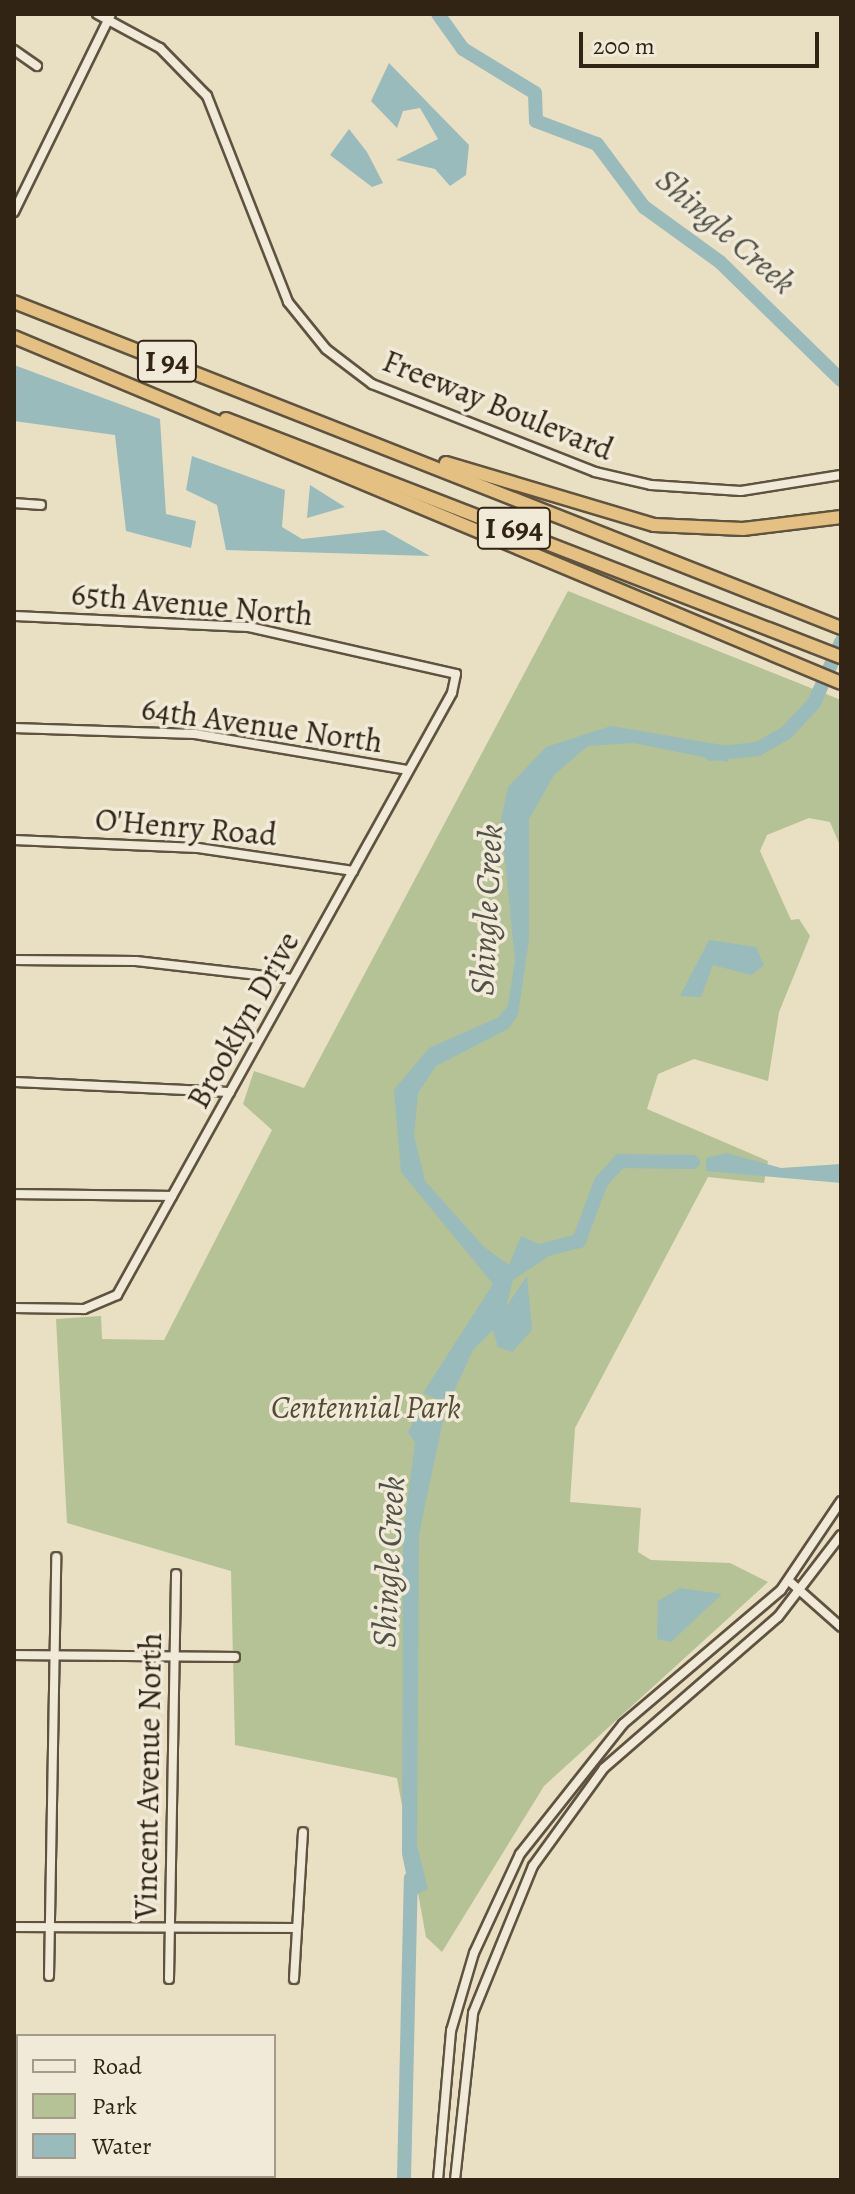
<!DOCTYPE html>
<style>
body{margin:0}
#map{position:relative;width:855px;height:2194px;overflow:hidden;background:#e9dfc3;font-family:Alegreya,serif}
div>[style]{position:absolute}
.green>*{inset:0;background:#b4c295}
.water>*{inset:0;background:#9abbbb}
.river>*{height:14px;margin:-7px;padding:0 7px;transform-origin:7px;border-radius:7px;background:#9abbbb}
.roads{filter:drop-shadow(2px 0 #5f5340) drop-shadow(-2px 0 #5f5340) drop-shadow(0 2px #5f5340) drop-shadow(0 -2px #5f5340)}
.minor>*{height:8px;margin:-4px;padding:0 4px;transform-origin:4px;border-radius:4px;background:#f1ead8}
.highway>*{height:12px;margin:-6px;padding:0 6px;transform-origin:6px;border-radius:6px;background:#e4c082}
span{translate:-50% -50%;white-space:nowrap;text-align:center;line-height:1.15;-webkit-text-stroke:7px #f1ead8;paint-order:stroke}
.shield-label span{padding:2px 6px;background:#f1ead8;border:2px solid;border-radius:6px;-webkit-text-stroke-width:0}
.shield-label{font-size:30px;color:#312415;font-weight:700}
.street-label{font-size:32px;color:#312415}
.park-label{font-size:32px;color:#524c35;font-style:italic}
.water-label{font-size:34px;color:#505147;font-style:italic}
.frame{position:absolute;inset:0;border:16px solid #312415;pointer-events:none}
.legend{position:absolute;left:16px;top:2034px;width:260px;height:144px;box-sizing:border-box;background:#f1ead8;border:2px solid #a49b8a;margin:0;padding:10px 14px;list-style:none;font-size:24px;color:#312415}
.legend li{display:flex;align-items:center;gap:16px;height:40px}
.legend b{width:40px;border:2px solid #a49b8a}
.scale{position:absolute;left:579px;top:32px;width:240px;height:36px;box-sizing:border-box;border:4px solid #312415;border-top:0;padding-left:10px;font-size:24px;line-height:28px;white-space:nowrap;color:#312415;-webkit-text-stroke:6px #f1ead8;paint-order:stroke}
</style>
<div id="map">
<div class="green">
<div style="clip-path:polygon(568px 591px,841px 700px,841px 848px,830px 822px,809px 818px,767px 835px,760px 851px,791px 920px,799px 919px,810px 936px,779px 1012px,768px 1081px,694px 1059px,658px 1074px,647px 1109px,768px 1161px,764px 1183px,708px 1177px,575px 1428px,570px 1502px,641px 1508px,638px 1552px,651px 1560px,730px 1563px,768px 1582px,544px 1786px,442px 1952px,426px 1937px,397px 1778px,235px 1745px,231px 1571px,67px 1523px,56px 1319px,101px 1316px,102px 1339px,164px 1340px,272px 1130px,243px 1104px,254px 1071px,304px 1088px)"></div>
</div>
<div class="water">
<div style="clip-path:polygon(389px 63px,469px 145px,466px 175px,450px 186px,435px 169px,396px 160px,438px 139px,420px 108px,403px 111px,397px 128px,371px 101px)"></div>
<div style="clip-path:polygon(349px 129px,367px 152px,383px 183px,372px 187px,330px 155px)"></div>
<div style="clip-path:polygon(14px 365px,160px 419px,166px 514px,196px 521px,191px 548px,126px 531px,115px 435px,14px 421px)"></div>
<div style="clip-path:polygon(192px 456px,285px 490px,282px 527px,302px 539px,384px 530px,430px 556px,226px 550px,217px 505px,186px 490px)"></div>
<div style="clip-path:polygon(310px 485px,345px 507px,307px 518px)"></div>
<div style="clip-path:polygon(611px 726px,728px 746px,728px 762px,633px 743px,588px 746px,554px 775px,529px 819px,529px 939px,518px 1015px,508px 1029px,436px 1066px,418px 1093px,414px 1135px,425px 1181px,484px 1247px,509px 1265px,521px 1236px,555px 1252px,513px 1280px,506px 1307px,527px 1276px,532px 1330px,512px 1352px,498px 1347px,493px 1330px,473px 1350px,448px 1404px,423px 1393px,493px 1284px,401px 1172px,394px 1090px,429px 1048px,499px 1017px,508px 1005px,515px 960px,501px 821px,508px 787px,546px 747px)"></div>
<div style="clip-path:polygon(709px 940px,756px 947px,764px 965px,751px 975px,713px 965px,701px 997px,680px 996px)"></div>
<div style="clip-path:polygon(727px 1153px,781px 1168px,841px 1164px,841px 1183px,706px 1171px,706px 1158px)"></div>
<div style="clip-path:polygon(424px 1400px,445px 1411px,419px 1534px,417px 1845px,428px 1889px,411px 1897px,402px 1854px,403px 1533px,415px 1443px,408px 1432px)"></div>
<div style="clip-path:polygon(680px 1588px,722px 1594px,671px 1642px,657px 1639px,658px 1601px)"></div>
</div>
<div class="river">
<div style="left:438px;top:14px;width:43px;rotate:54.5deg"></div>
<div style="left:463px;top:49px;width:84px;rotate:31.4deg"></div>
<div style="left:535px;top:93px;width:28px;rotate:88deg"></div>
<div style="left:536px;top:121px;width:65px;rotate:20.7deg"></div>
<div style="left:597px;top:144px;width:79px;rotate:53.3deg"></div>
<div style="left:644px;top:207px;width:94px;rotate:35.9deg"></div>
<div style="left:720px;top:262px;width:169px;rotate:44.3deg"></div>
<div style="left:711px;top:754px;width:47px;rotate:-6.1deg"></div>
<div style="left:758px;top:749px;width:34px;rotate:-30deg"></div>
<div style="left:787px;top:732px;width:40px;rotate:-47deg"></div>
<div style="left:814px;top:703px;width:67px;rotate:-66.1deg"></div>
<div style="left:532px;top:1253px;width:49px;rotate:-14.3deg"></div>
<div style="left:579px;top:1241px;width:63px;rotate:-69.6deg"></div>
<div style="left:601px;top:1182px;width:28px;rotate:-48deg"></div>
<div style="left:620px;top:1161px;width:73px;rotate:0.8deg"></div>
<div style="left:404px;top:2180px;width:302px;rotate:-88.7deg"></div>
</div>
<div class="roads">
<div class="minor">
<div style="left:97px;top:14px;width:72px;rotate:28.4deg"></div>
<div style="left:160px;top:48px;width:67px;rotate:45.6deg"></div>
<div style="left:207px;top:96px;width:221px;rotate:68.5deg"></div>
<div style="left:288px;top:302px;width:60px;rotate:51deg"></div>
<div style="left:326px;top:349px;width:58px;rotate:37.3deg"></div>
<div style="left:372px;top:384px;width:240px;rotate:21.5deg"></div>
<div style="left:595px;top:472px;width:57px;rotate:13.1deg"></div>
<div style="left:651px;top:485px;width:90px;rotate:3.8deg"></div>
<div style="left:741px;top:491px;width:101px;rotate:-9.1deg"></div>
<div style="left:14px;top:50px;width:28px;rotate:35deg"></div>
<div style="left:14px;top:212px;width:220px;rotate:-63.9deg"></div>
<div style="left:14px;top:503px;width:27px;rotate:4deg"></div>
<div style="left:14px;top:616px;width:235px;rotate:2.7deg"></div>
<div style="left:249px;top:627px;width:212px;rotate:12.8deg"></div>
<div style="left:456px;top:674px;width:19px;rotate:102deg"></div>
<div style="left:452px;top:693px;width:689px;rotate:119.09deg"></div>
<div style="left:117px;top:1295px;width:36px;rotate:157deg"></div>
<div style="left:84px;top:1309px;width:70px;rotate:-179.2deg"></div>
<div style="left:14px;top:728px;width:181px;rotate:1.9deg"></div>
<div style="left:195px;top:734px;width:215px;rotate:9.6deg"></div>
<div style="left:14px;top:840px;width:184px;rotate:2.5deg"></div>
<div style="left:198px;top:848px;width:157px;rotate:8.4deg"></div>
<div style="left:14px;top:960px;width:122px;rotate:0.5deg"></div>
<div style="left:136px;top:961px;width:157px;rotate:6.6deg"></div>
<div style="left:14px;top:1082px;width:216px;rotate:2.7deg"></div>
<div style="left:14px;top:1194px;width:158px;rotate:0.7deg"></div>
<div style="left:789px;top:1581px;width:69px;rotate:41.5deg"></div>
<div style="left:14px;top:1655px;width:221px;rotate:0.5deg"></div>
<div style="left:14px;top:1927px;width:280px;rotate:0.2deg"></div>
<div style="left:49px;top:1976px;width:419px;rotate:-89deg"></div>
<div style="left:169px;top:1979px;width:405px;rotate:-89deg"></div>
<div style="left:294px;top:1979px;width:147px;rotate:-86.5deg"></div>
<div style="left:14px;top:2169px;width:4px;rotate:27deg"></div>
<div style="left:30px;top:2176px;width:10px;rotate:24deg"></div>
<div style="left:438px;top:2180px;width:150px;rotate:-85deg"></div>
<div style="left:451px;top:2031px;width:81px;rotate:-73.6deg"></div>
<div style="left:474px;top:1953px;width:109px;rotate:-65.1deg"></div>
<div style="left:520px;top:1854px;width:166px;rotate:-51.6deg"></div>
<div style="left:623px;top:1724px;width:207px;rotate:-40.3deg"></div>
<div style="left:781px;top:1590px;width:107px;rotate:-56deg"></div>
<div style="left:455px;top:2180px;width:168px;rotate:-83.8deg"></div>
<div style="left:473px;top:2013px;width:159px;rotate:-67.8deg"></div>
<div style="left:533px;top:1866px;width:121px;rotate:-54.1deg"></div>
<div style="left:604px;top:1768px;width:230px;rotate:-41deg"></div>
<div style="left:778px;top:1617px;width:103px;rotate:-52.5deg"></div>
</div>
<div class="highway">
<div style="left:14px;top:302px;width:889px;rotate:21.51deg"></div>
<div style="left:14px;top:337px;width:896px;rotate:22.7deg"></div>
<div style="left:226px;top:419px;width:659px;rotate:21.16deg"></div>
<div style="left:446px;top:463px;width:217px;rotate:16.6deg"></div>
<div style="left:654px;top:525px;width:89px;rotate:2.6deg"></div>
<div style="left:743px;top:529px;width:99px;rotate:-7deg"></div>
</div>
</div>
<div class="shield-label">
<span style="left:167px;top:361px">I 94</span>
<span style="left:514px;top:528px">I 694</span>
</div>
<div class="street-label">
<span style="left:498px;top:405px;rotate:22deg">Freeway Boulevard</span>
<span style="left:192px;top:604px;rotate:5deg">65th Avenue North</span>
<span style="left:262px;top:725px;rotate:8deg">64th Avenue North</span>
<span style="left:186px;top:827px;rotate:5deg">O'Henry Road</span>
<span style="left:243px;top:1020px;rotate:-61deg">Brooklyn Drive</span>
<span style="left:148px;top:1776px;rotate:-89deg">Vincent Avenue North</span>
</div>
<div class="park-label">
<span style="left:366px;top:1407px">Centennial Park</span>
</div>
<div class="water-label">
<span style="left:726px;top:231px;rotate:41deg">Shingle Creek</span>
<span style="left:486px;top:910px;rotate:-87deg">Shingle Creek</span>
<span style="left:388px;top:1562px;rotate:-87deg">Shingle Creek</span>
</div>
<div class="frame"></div>
<ul class="legend">
<li><b style="height:10px;background:#f1ead8"></b>Road</li>
<li><b style="height:22px;background:#b4c295"></b>Park</li>
<li><b style="height:22px;background:#9abbbb"></b>Water</li>
</ul>
<div class="scale">200 m</div>
</div>
